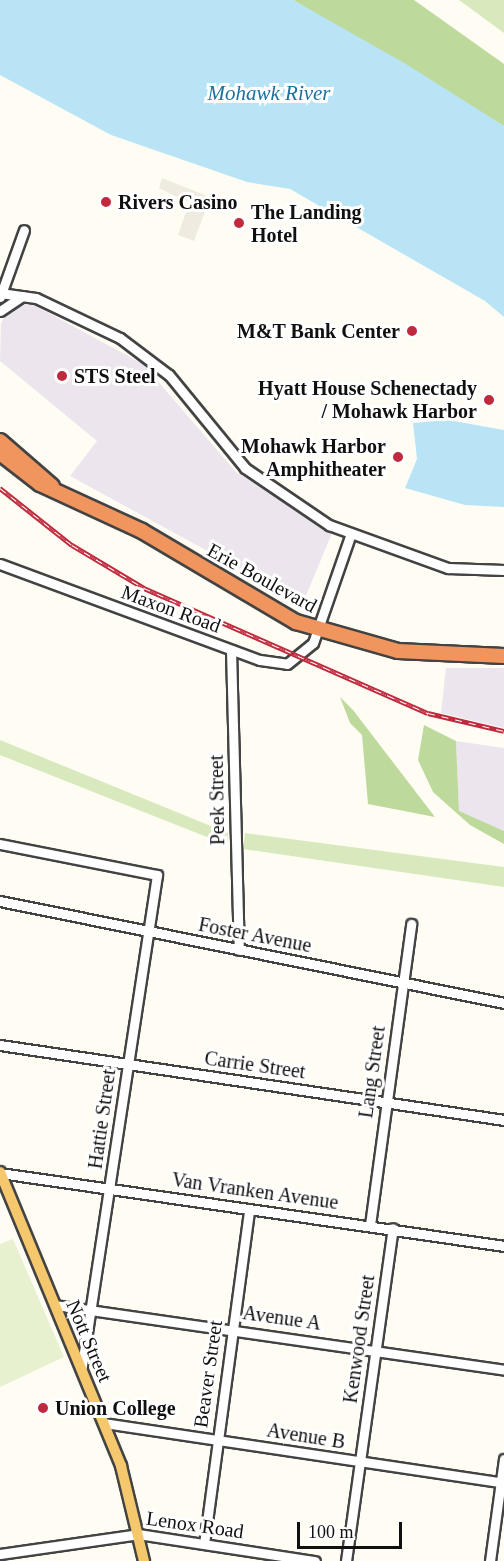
<!DOCTYPE html>
<style>
body{margin:0}
#map{position:relative;width:504px;height:1561px;overflow:hidden;background:#fffcf4;font-family:Georgia,serif}
div>[style]{position:absolute}
.industrial>*{inset:0;background:#ece5ee}
.green>*{inset:0;background:#d8e9bd}
.forest>*{inset:0;background:#bdda9c}
.pitch>*{inset:0;background:#e8f1cf}
.plaza>*{inset:0;background:#f0ebe1}
.water>*{inset:0;background:#b9e4f5}
.roads{filter:drop-shadow(2px 0 #434343) drop-shadow(-2px 0 #434343) drop-shadow(0 2px #434343) drop-shadow(0 -2px #434343)}
.minor>*{height:9px;margin:-4.5px;padding:0 4.5px;transform-origin:4.5px;border-radius:4.5px;background:#fff}
.major>*{height:10px;margin:-5px;padding:0 5px;transform-origin:5px;border-radius:5px;background:#f5c86d}
.highway>*{height:14px;margin:-7px;padding:0 7px;transform-origin:7px;border-radius:7px;background:#f1955f}
.rail>*{height:4.5px;margin-top:-2.25px;transform-origin:0;background:repeating-linear-gradient(90deg,#fff 0 7px,#bf2a3e 0 14px);box-sizing:border-box;border-block:2px solid #bf2a3e}
.dots>*{width:16px;height:16px;translate:-50% -50%;box-sizing:border-box;border:3px solid #fff;border-radius:50%}
span{translate:-50% -50%;white-space:nowrap;text-align:center;line-height:1.15;-webkit-text-stroke:6px #fff;paint-order:stroke}
.poi-label{font-size:20px;color:#101010;font-weight:700}
.left{translate:0 -50%;text-align:left}
.right{translate:-100% -50%;text-align:right}
.street-label{font-size:20px;color:#101010}
.water-label{font-size:21px;color:#1a72a1;font-style:italic}
.scale{position:absolute;left:297px;top:1522px;width:105px;height:27px;box-sizing:border-box;border:3px solid #101010;border-top:0;padding-left:8px;font-size:18px;line-height:21px;white-space:nowrap;color:#101010;-webkit-text-stroke:4px #fff;paint-order:stroke}
</style>
<div id="map">
<div class="industrial">
<div style="clip-path:polygon(30px 303px,143px 364px,236px 472px,332px 533px,303px 603px,70px 476px,97px 441px,0 361px,1px 323px,9px 310px)"></div>
<div style="clip-path:polygon(446px 668px,504px 668px,504px 728px,441px 713px)"></div>
<div style="clip-path:polygon(456px 741px,504px 748px,504px 831px,459px 812px)"></div>
</div>
<div class="green">
<div style="clip-path:polygon(459px 0,504px 0,504px 33px)"></div>
<div style="clip-path:polygon(0 740px,228px 833px,227px 845px,0 755px)"></div>
<div style="clip-path:polygon(245px 833px,504px 867px,504px 887px,243px 849px)"></div>
</div>
<div class="forest">
<div style="clip-path:polygon(293px 0,414px 0,504px 64px,504px 126px)"></div>
<div style="clip-path:polygon(340px 697px,353px 710px,435px 817px,368px 804px,362px 735px,350px 723px)"></div>
<div style="clip-path:polygon(424px 725px,456px 741px,459px 811px,504px 831px,504px 844px,470px 825px,433px 792px,418px 760px)"></div>
</div>
<div class="pitch">
<div style="clip-path:polygon(13px 1239px,64px 1357px,0 1387px,0 1244px)"></div>
</div>
<div class="plaza">
<div style="clip-path:polygon(162px 178px,225px 203px,223px 209px,207px 206px,194px 241px,178px 235px,189px 203px,159px 188px)"></div>
</div>
<div class="water">
<div style="clip-path:polygon(0 0,293px 0,406px 64px,504px 126px,504px 317px,485px 301px,290px 189px,247px 182px,111px 135px,0 75px)"></div>
<div style="clip-path:polygon(448px 420px,504px 430px,504px 507px,465px 505px,405px 488px,417px 459px,413px 423px)"></div>
</div>
<div class="roads">
<div class="minor">
<div style="left:0;top:293px;width:36px;rotate:8deg"></div>
<div style="left:36px;top:298px;width:93px;rotate:25.5deg"></div>
<div style="left:120px;top:338px;width:61px;rotate:37.1deg"></div>
<div style="left:169px;top:375px;width:120px;rotate:50.7deg"></div>
<div style="left:245px;top:468px;width:102px;rotate:34.2deg"></div>
<div style="left:329px;top:525px;width:127px;rotate:19.9deg"></div>
<div style="left:448px;top:568px;width:56px;rotate:2deg"></div>
<div style="left:0;top:297px;width:71px;rotate:-70.3deg"></div>
<div style="left:0;top:311px;width:27px;rotate:-34deg"></div>
<div style="left:0;top:564px;width:277px;rotate:20.3deg"></div>
<div style="left:260px;top:660px;width:27px;rotate:8deg"></div>
<div style="left:287px;top:664px;width:33px;rotate:-39deg"></div>
<div style="left:313px;top:643px;width:113px;rotate:-70.9deg"></div>
<div style="left:231px;top:650px;width:300px;rotate:88.5deg"></div>
<div style="left:0;top:844px;width:160px;rotate:11.2deg"></div>
<div style="left:157px;top:875px;width:499px;rotate:98.7deg"></div>
<div style="left:0;top:901px;width:514px;rotate:11.44deg"></div>
<div style="left:0;top:1045px;width:510px;rotate:8.46deg"></div>
<div style="left:0;top:1173px;width:509px;rotate:8.24deg"></div>
<div style="left:370px;top:1225px;width:304px;rotate:-82.2deg"></div>
<div style="left:55px;top:1305px;width:454px;rotate:8.2deg"></div>
<div style="left:104px;top:1423px;width:404px;rotate:8.5deg"></div>
<div style="left:204px;top:1544px;width:338px;rotate:-82.3deg"></div>
<div style="left:0;top:1554px;width:139px;rotate:-8.2deg"></div>
<div style="left:138px;top:1534px;width:179px;rotate:8.7deg"></div>
<div style="left:346px;top:1561px;width:336px;rotate:-82deg"></div>
<div style="left:490px;top:1561px;width:103px;rotate:-82.2deg"></div>
</div>
<div class="major">
<div style="left:0;top:1172px;width:318px;rotate:67.6deg"></div>
<div style="left:121px;top:1466px;width:98px;rotate:76.4deg"></div>
</div>
<div class="highway">
<div style="left:0;top:441px;width:69px;rotate:40.9deg"></div>
<div style="left:0;top:453px;width:51px;rotate:37.8deg"></div>
<div style="left:40px;top:484px;width:112px;rotate:24.7deg"></div>
<div style="left:142px;top:531px;width:179px;rotate:30.6deg"></div>
<div style="left:296px;top:622px;width:106px;rotate:15.9deg"></div>
<div style="left:398px;top:651px;width:106px;rotate:2.7deg"></div>
</div>
</div>
<div class="rail">
<div style="left:0;top:488px;width:92px;rotate:38.4deg"></div>
<div style="left:72px;top:545px;width:84px;rotate:30.8deg"></div>
<div style="left:144px;top:588px;width:310px;rotate:23.8deg"></div>
<div style="left:428px;top:713px;width:78px;rotate:13.3deg"></div>
</div>
<div class="dots">
<div style="left:106px;top:202px;background:#bf2a3e"></div>
<div style="left:239px;top:223px;background:#bf2a3e"></div>
<div style="left:412px;top:331px;background:#bf2a3e"></div>
<div style="left:62px;top:376px;background:#bf2a3e"></div>
<div style="left:489px;top:400px;background:#bf2a3e"></div>
<div style="left:398px;top:457px;background:#bf2a3e"></div>
<div style="left:43px;top:1408px;background:#bf2a3e"></div>
</div>
<div class="poi-label">
<span class="left" style="left:118px;top:202px">Rivers Casino</span>
<span class="left" style="left:251px;top:224px">The Landing<br>Hotel</span>
<span class="right" style="left:400px;top:331px">M&amp;T Bank Center</span>
<span class="left" style="left:74px;top:376px">STS Steel</span>
<span class="right" style="left:477px;top:400px">Hyatt House Schenectady<br>/ Mohawk Harbor</span>
<span class="right" style="left:386px;top:458px">Mohawk Harbor<br>Amphitheater</span>
<span class="left" style="left:55px;top:1408px">Union College</span>
</div>
<div class="street-label">
<span style="left:262px;top:578px;rotate:29deg">Erie Boulevard</span>
<span style="left:171px;top:609px;rotate:20deg">Maxon Road</span>
<span style="left:217px;top:800px;rotate:-91deg">Peek Street</span>
<span style="left:255px;top:935px;rotate:11deg">Foster Avenue</span>
<span style="left:255px;top:1065px;rotate:8deg">Carrie Street</span>
<span style="left:372px;top:1072px;rotate:-82deg">Lang Street</span>
<span style="left:102px;top:1119px;rotate:-82deg">Hattie Street</span>
<span style="left:255px;top:1191px;rotate:8deg">Van Vranken Avenue</span>
<span style="left:282px;top:1318px;rotate:8deg">Avenue A</span>
<span style="left:359px;top:1339px;rotate:-82deg">Kenwood Street</span>
<span style="left:89px;top:1341px;rotate:67deg">Nott Street</span>
<span style="left:208px;top:1374px;rotate:-82deg">Beaver Street</span>
<span style="left:306px;top:1436px;rotate:9deg">Avenue B</span>
<span style="left:195px;top:1525px;rotate:8deg">Lenox Road</span>
</div>
<div class="water-label">
<span style="left:269px;top:93px">Mohawk River</span>
</div>
<div class="scale">100 m</div>
</div>
